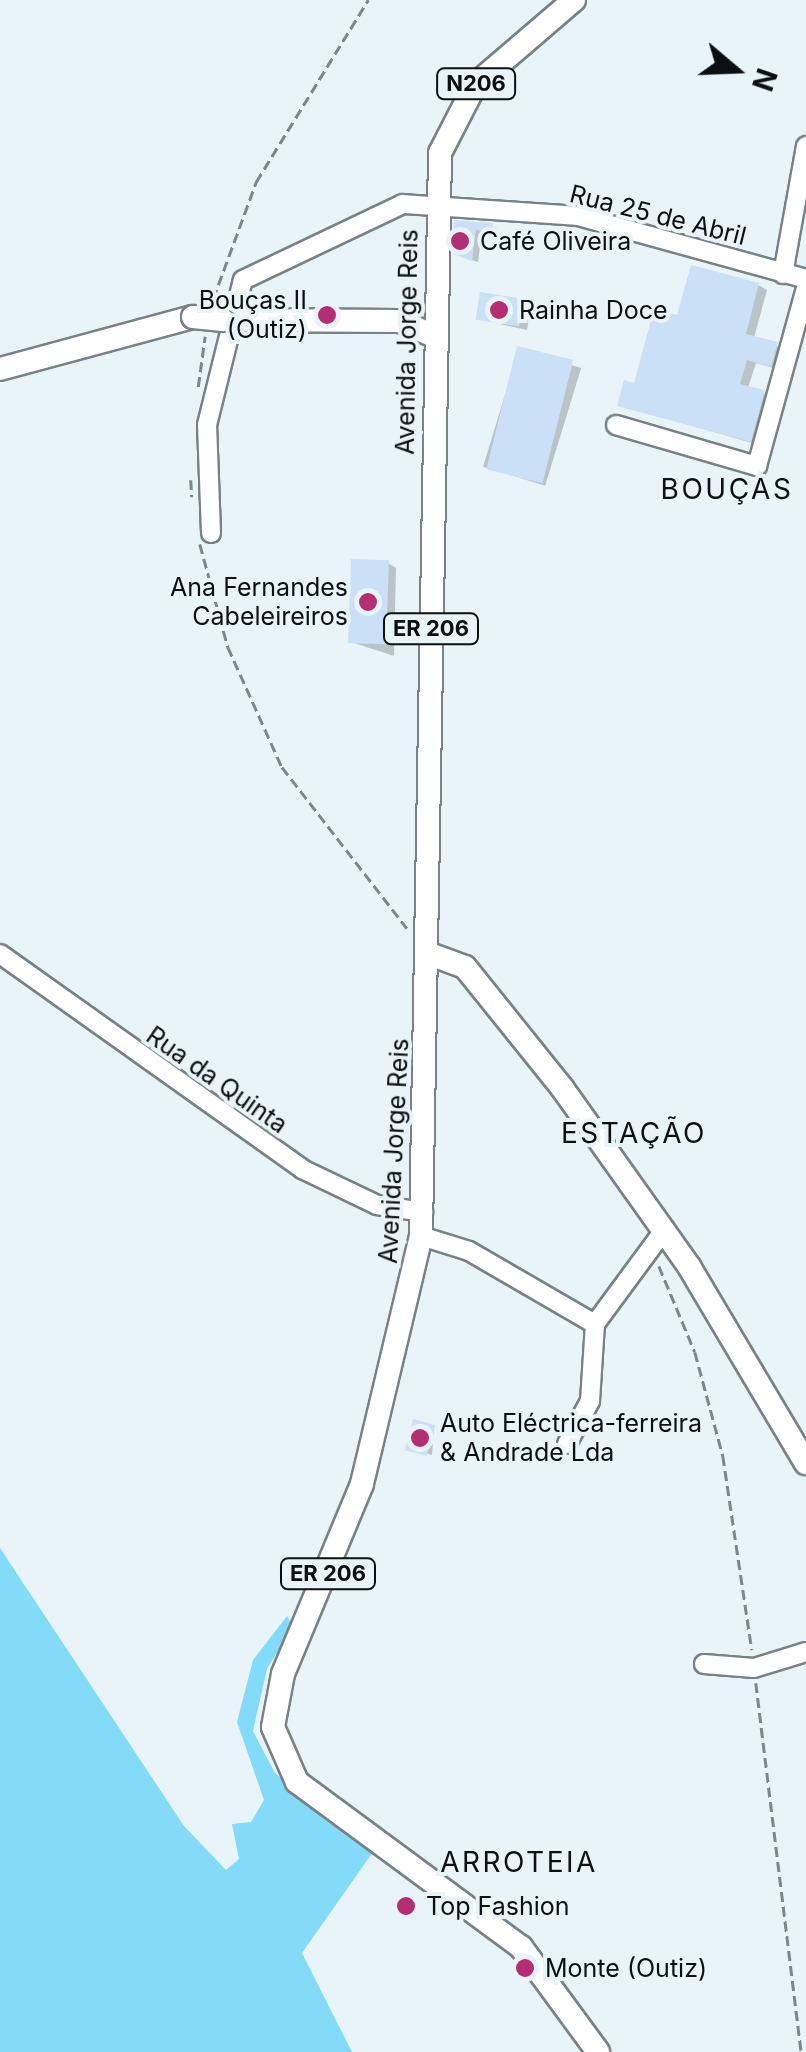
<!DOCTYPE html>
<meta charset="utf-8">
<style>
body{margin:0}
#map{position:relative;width:806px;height:2052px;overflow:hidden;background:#e9f4f8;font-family:Inter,sans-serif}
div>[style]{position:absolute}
.green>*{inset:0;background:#84dbf9}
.shadow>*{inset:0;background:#0003;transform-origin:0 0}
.building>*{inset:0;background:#cae0f6;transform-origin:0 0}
.path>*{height:2.5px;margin-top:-1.25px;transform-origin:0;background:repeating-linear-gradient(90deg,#7e8688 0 10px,transparent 0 15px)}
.roads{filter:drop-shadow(2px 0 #788286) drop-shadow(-2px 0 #788286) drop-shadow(0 2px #788286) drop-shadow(0 -2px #788286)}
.minor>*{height:18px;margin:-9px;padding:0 9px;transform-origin:9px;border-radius:9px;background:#fff}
.major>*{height:22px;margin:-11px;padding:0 11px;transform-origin:11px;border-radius:11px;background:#fff}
.bridges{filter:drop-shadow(2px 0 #788286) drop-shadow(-2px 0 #788286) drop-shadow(0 2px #788286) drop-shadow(0 -2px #788286)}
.major-bridge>*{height:22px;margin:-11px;padding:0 11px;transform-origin:11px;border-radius:11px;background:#fff}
.dots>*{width:28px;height:28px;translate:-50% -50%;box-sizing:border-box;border:5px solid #e9f4f8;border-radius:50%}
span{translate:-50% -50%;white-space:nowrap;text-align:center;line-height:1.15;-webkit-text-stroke:8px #e9f4f8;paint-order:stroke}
.shield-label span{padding:2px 8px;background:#e9f4f8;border:2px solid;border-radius:8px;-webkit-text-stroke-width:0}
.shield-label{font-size:22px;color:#0c1011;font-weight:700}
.street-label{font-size:25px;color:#0c1011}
.poi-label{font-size:25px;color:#0c1011}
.left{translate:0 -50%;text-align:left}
.right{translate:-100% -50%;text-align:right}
.neighbourhood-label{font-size:28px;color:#0c1011;letter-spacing:2.5px}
.north{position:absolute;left:686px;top:20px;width:100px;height:100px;-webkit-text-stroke:8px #e9f4f8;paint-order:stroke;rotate:109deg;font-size:28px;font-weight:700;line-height:40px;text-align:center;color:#0c1011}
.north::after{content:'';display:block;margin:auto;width:35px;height:45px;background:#0c1011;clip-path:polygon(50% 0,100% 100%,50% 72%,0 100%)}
</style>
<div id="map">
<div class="green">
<div style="clip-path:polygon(0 1548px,184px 1826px,226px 1870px,239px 1859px,232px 1824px,251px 1822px,264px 1800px,237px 1722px,253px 1660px,287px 1616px,293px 1626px,267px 1669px,253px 1731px,275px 1773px,373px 1852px,302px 1953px,352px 2052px,0 2052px)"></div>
</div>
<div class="shadow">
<div style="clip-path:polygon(456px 223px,498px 229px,482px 232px,478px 262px,462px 257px)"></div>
<div style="clip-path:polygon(758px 285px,767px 290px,754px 338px,785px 349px,780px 370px,756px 363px,748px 388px,772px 397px,759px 445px,620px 405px,679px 318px)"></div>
<div style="clip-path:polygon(522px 301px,531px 306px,527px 330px,478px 319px)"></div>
<div style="left:519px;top:349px;width:65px;height:123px;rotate:17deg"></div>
<div style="clip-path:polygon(388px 563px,396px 568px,394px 656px,351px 642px)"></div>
<div style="clip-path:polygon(434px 1428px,432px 1455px,411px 1449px)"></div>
</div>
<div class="building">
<div style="clip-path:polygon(454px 220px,493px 223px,492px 232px,476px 230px,472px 261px,453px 254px)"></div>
<div style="clip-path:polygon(691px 265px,759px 283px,746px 334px,778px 342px,771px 367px,747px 360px,740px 384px,765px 390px,751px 442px,617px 406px,624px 380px,634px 383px,654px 309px,677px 315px)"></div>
<div style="left:480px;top:292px;width:44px;height:28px;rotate:9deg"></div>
<div style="left:517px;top:346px;width:58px;height:127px;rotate:14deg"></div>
<div style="left:351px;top:559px;width:38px;height:84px;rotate:2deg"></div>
<div style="left:413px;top:1419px;width:23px;height:32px;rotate:15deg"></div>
</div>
<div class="path">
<div style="left:213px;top:299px;width:125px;rotate:-69.8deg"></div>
<div style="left:256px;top:182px;width:214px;rotate:-58.4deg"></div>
<div style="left:198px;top:387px;width:51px;rotate:-82.2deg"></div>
<div style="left:191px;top:480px;width:17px;rotate:87deg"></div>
<div style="left:200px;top:544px;width:107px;rotate:74.8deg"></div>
<div style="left:228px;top:647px;width:132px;rotate:65.8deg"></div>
<div style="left:282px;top:767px;width:204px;rotate:52.2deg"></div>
<div style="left:659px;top:1266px;width:93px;rotate:67.3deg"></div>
<div style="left:695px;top:1352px;width:108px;rotate:74.9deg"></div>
<div style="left:723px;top:1456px;width:196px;rotate:81.5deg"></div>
<div style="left:756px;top:1683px;width:372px;rotate:83deg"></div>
</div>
<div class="roads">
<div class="minor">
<div style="left:783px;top:274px;width:130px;rotate:-79.8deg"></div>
<div style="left:616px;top:425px;width:147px;rotate:16.2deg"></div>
<div style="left:757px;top:466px;width:185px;rotate:-74.6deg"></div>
<div style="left:211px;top:533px;width:108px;rotate:-92.1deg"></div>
<div style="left:207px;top:425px;width:149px;rotate:-76.1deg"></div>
<div style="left:243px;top:280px;width:177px;rotate:-25.4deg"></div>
<div style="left:403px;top:204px;width:175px;rotate:3.9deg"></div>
<div style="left:578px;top:216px;width:237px;rotate:15.4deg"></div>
<div style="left:0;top:954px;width:371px;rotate:35.4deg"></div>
<div style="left:302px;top:1169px;width:83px;rotate:25.6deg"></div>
<div style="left:377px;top:1205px;width:47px;rotate:8.7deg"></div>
<div style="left:421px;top:1236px;width:50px;rotate:17.4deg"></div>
<div style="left:469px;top:1251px;width:146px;rotate:30.1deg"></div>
<div style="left:595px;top:1324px;width:118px;rotate:-53.6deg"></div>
<div style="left:567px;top:1444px;width:49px;rotate:-61.9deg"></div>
<div style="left:590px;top:1401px;width:77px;rotate:-86.3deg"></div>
<div style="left:704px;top:1664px;width:50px;rotate:4.6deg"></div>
<div style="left:754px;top:1668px;width:54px;rotate:-17.1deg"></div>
</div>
<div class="major">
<div style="left:574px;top:0;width:130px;rotate:139.4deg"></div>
<div style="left:475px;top:85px;width:76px;rotate:117.2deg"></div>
<div style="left:440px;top:153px;width:1083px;rotate:91.01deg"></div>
<div style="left:421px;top:1236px;width:255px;rotate:103.4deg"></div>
<div style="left:362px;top:1484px;width:206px;rotate:112.6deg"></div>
<div style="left:283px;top:1674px;width:54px;rotate:100.7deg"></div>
<div style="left:273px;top:1727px;width:60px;rotate:66.4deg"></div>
<div style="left:297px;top:1782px;width:278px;rotate:36.4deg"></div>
<div style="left:521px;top:1947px;width:130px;rotate:53.7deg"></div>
<div style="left:223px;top:320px;width:177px;rotate:0.3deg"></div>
<div style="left:400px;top:321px;width:37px;rotate:24deg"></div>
<div style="left:0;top:369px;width:200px;rotate:-15.1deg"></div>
<div style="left:427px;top:953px;width:40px;rotate:20.2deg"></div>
<div style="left:465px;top:967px;width:156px;rotate:51.2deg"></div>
<div style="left:563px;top:1089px;width:219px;rotate:54.6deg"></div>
<div style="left:690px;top:1268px;width:227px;rotate:59.3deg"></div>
</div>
</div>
<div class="bridges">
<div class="major-bridge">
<div style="left:193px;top:317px;width:30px;rotate:6deg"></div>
</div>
</div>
<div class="dots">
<div style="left:460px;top:241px;background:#b32e73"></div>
<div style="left:499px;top:310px;background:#b32e73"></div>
<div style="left:327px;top:315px;background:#b32e73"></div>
<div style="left:368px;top:602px;background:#b32e73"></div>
<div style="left:420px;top:1438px;background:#b32e73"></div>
<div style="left:406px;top:1906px;background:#b32e73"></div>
<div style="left:525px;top:1968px;background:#b32e73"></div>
</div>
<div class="shield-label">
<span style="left:476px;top:84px">N206</span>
<span style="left:431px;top:629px">ER 206</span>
<span style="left:328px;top:1574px">ER 206</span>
</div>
<div class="street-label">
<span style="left:658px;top:215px;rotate:14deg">Rua 25 de Abril</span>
<span style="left:407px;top:342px;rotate:-89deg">Avenida Jorge Reis</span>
<span style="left:217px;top:1080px;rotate:35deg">Rua da Quinta</span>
<span style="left:394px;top:1151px;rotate:-87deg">Avenida Jorge Reis</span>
</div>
<div class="poi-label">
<span class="left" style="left:480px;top:241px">Café Oliveira</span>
<span class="right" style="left:307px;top:315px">Bouças II<br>(Outiz)</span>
<span class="left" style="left:519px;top:310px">Rainha Doce</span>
<span class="right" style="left:348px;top:602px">Ana Fernandes<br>Cabeleireiros</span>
<span class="left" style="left:440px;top:1438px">Auto Eléctrica-ferreira<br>&amp; Andrade Lda</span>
<span class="left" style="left:426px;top:1906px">Top Fashion</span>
<span class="left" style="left:545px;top:1968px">Monte (Outiz)</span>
</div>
<div class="neighbourhood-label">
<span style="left:727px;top:489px">BOUÇAS</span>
<span style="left:634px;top:1133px">ESTAÇÃO</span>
<span style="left:519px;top:1862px">ARROTEIA</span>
</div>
<div class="north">N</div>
</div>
